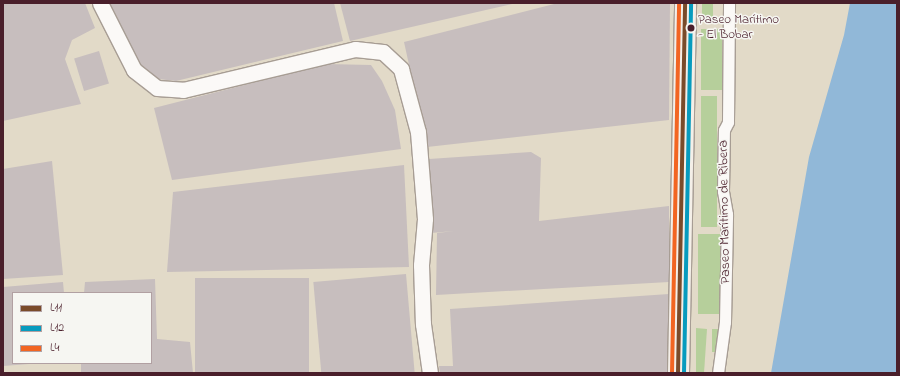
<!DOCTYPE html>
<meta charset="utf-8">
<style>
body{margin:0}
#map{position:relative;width:900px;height:376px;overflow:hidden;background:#e2dac8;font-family:"Indie Flower",sans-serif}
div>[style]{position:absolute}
.green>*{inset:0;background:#b6cf9b;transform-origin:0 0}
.water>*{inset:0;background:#91b8d8}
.building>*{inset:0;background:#c7bebe;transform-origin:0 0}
.roads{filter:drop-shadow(1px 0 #a79d94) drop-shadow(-1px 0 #a79d94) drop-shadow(0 1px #a79d94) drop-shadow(0 -1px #a79d94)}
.pedestrian>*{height:11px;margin:-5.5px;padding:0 5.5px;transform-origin:5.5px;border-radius:5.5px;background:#fbf9f7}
.minor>*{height:15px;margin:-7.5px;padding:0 7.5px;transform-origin:7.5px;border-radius:7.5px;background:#fbf9f7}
.secondary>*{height:21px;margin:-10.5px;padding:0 10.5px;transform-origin:10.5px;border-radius:10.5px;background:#f4efe8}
.bus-1>*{height:4px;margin:-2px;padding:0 2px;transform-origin:2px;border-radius:2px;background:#7a4b2a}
.bus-2>*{height:4px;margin:-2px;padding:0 2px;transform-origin:2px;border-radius:2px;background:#079bbe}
.bus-3>*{height:4px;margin:-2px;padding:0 2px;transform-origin:2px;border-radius:2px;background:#f26522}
.dots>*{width:11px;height:11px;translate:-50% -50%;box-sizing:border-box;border:2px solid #f6f6f2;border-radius:50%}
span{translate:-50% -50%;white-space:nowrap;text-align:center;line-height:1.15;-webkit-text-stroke:3px #f6f6f2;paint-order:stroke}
.bus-label{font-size:13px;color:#4a1f2b}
.left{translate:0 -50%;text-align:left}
.street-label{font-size:14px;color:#4a1f2b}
.frame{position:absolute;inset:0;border:4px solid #4a1f2b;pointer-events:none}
.legend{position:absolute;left:12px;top:292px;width:140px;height:72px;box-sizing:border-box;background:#f6f6f2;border:1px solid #b1a0a2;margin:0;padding:5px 7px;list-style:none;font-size:12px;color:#4a1f2b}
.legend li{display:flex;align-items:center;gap:8px;height:20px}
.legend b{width:20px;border:1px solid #b1a0a2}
</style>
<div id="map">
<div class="green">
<div style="left:702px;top:3px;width:11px;height:14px"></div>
<div style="left:701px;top:29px;width:21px;height:61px"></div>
<div style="left:701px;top:96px;width:16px;height:131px"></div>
<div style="left:698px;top:234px;width:23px;height:80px"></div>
<div style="clip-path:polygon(696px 328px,707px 329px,704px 373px,696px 373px)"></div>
<div style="left:712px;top:329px;width:6px;height:23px"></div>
</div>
<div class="water">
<div style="clip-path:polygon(850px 3px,897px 3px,897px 373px,771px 373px,809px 157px,844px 35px)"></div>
</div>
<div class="building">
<div style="clip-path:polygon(3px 3px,85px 3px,95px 28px,72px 40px,65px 59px,81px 104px,3px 121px)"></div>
<div style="clip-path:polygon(109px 3px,334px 3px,343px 41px,176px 81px,158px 79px,139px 64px)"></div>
<div style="clip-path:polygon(340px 3px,512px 3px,512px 4px,350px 41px)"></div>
<div style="clip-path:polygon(558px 3px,670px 3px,669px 120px,427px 147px,404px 42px)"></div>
<div style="left:99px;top:51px;width:34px;height:26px;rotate:73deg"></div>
<div style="clip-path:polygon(326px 64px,371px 65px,382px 81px,395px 110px,401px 149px,172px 180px,154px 108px)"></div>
<div style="clip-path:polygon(531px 152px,541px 158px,539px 221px,669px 206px,669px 282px,436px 295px,437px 233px,454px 231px,431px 233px,429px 159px)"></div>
<div style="clip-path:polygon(52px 161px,63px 275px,3px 279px,3px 169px)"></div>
<div style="clip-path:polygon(404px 165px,409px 267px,167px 272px,173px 192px)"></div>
<div style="left:406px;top:274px;width:99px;height:93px;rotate:85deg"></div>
<div style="left:195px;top:278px;width:114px;height:95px"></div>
<div style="clip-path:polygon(155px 279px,157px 339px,190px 342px,193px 373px,81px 373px,81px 363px,151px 363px,151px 293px,84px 293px,85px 282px)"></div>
<div style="clip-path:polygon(63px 282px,64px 293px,13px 293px,13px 363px,29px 364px,3px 366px,3px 287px)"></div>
<div style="clip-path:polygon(669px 294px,669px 373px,440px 373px,439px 366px,453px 366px,450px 309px)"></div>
</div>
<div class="roads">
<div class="pedestrian">
<div style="left:718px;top:373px;width:51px;rotate:-82.2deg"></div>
<div style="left:725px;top:322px;width:108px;rotate:-88.9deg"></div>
<div style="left:727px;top:214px;width:23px;rotate:-100deg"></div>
<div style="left:723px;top:191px;width:61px;rotate:-89.1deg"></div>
<div style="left:724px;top:130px;width:9px;rotate:-63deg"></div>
<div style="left:728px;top:122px;width:119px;rotate:-89.5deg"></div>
</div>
<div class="minor">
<div style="left:100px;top:3px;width:75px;rotate:63.1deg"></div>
<div style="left:134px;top:70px;width:29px;rotate:38deg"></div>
<div style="left:157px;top:88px;width:26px;rotate:4deg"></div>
<div style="left:183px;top:90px;width:177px;rotate:-13.4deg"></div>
<div style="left:355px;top:49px;width:28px;rotate:6deg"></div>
<div style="left:383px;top:52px;width:25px;rotate:43deg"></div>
<div style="left:401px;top:69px;width:65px;rotate:74.9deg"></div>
<div style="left:418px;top:132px;width:87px;rotate:85.4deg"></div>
<div style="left:425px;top:219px;width:46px;rotate:95deg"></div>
<div style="left:421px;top:265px;width:59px;rotate:88.1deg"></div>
<div style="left:423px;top:324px;width:49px;rotate:81.9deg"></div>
</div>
<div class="secondary">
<div style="left:678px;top:373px;width:370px;rotate:-88.9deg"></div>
</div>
</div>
<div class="bus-1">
<div style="left:678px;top:373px;width:370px;rotate:-88.9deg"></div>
</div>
<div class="bus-2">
<div style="left:684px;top:373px;width:370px;rotate:-88.9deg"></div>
</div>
<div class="bus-3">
<div style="left:672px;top:373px;width:370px;rotate:-88.9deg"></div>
</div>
<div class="dots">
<div style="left:691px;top:28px;background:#4a1f2b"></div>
</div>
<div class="bus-label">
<span class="left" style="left:698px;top:28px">Paseo Marítimo<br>- El Bobar</span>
</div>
<div class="street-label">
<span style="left:725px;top:212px;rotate:-91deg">Paseo Marítimo de Ribera</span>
</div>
<div class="frame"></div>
<ul class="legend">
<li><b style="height:5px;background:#7a4b2a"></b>L11</li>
<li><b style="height:5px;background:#079bbe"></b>L12</li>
<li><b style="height:5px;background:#f26522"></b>L4</li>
</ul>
</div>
